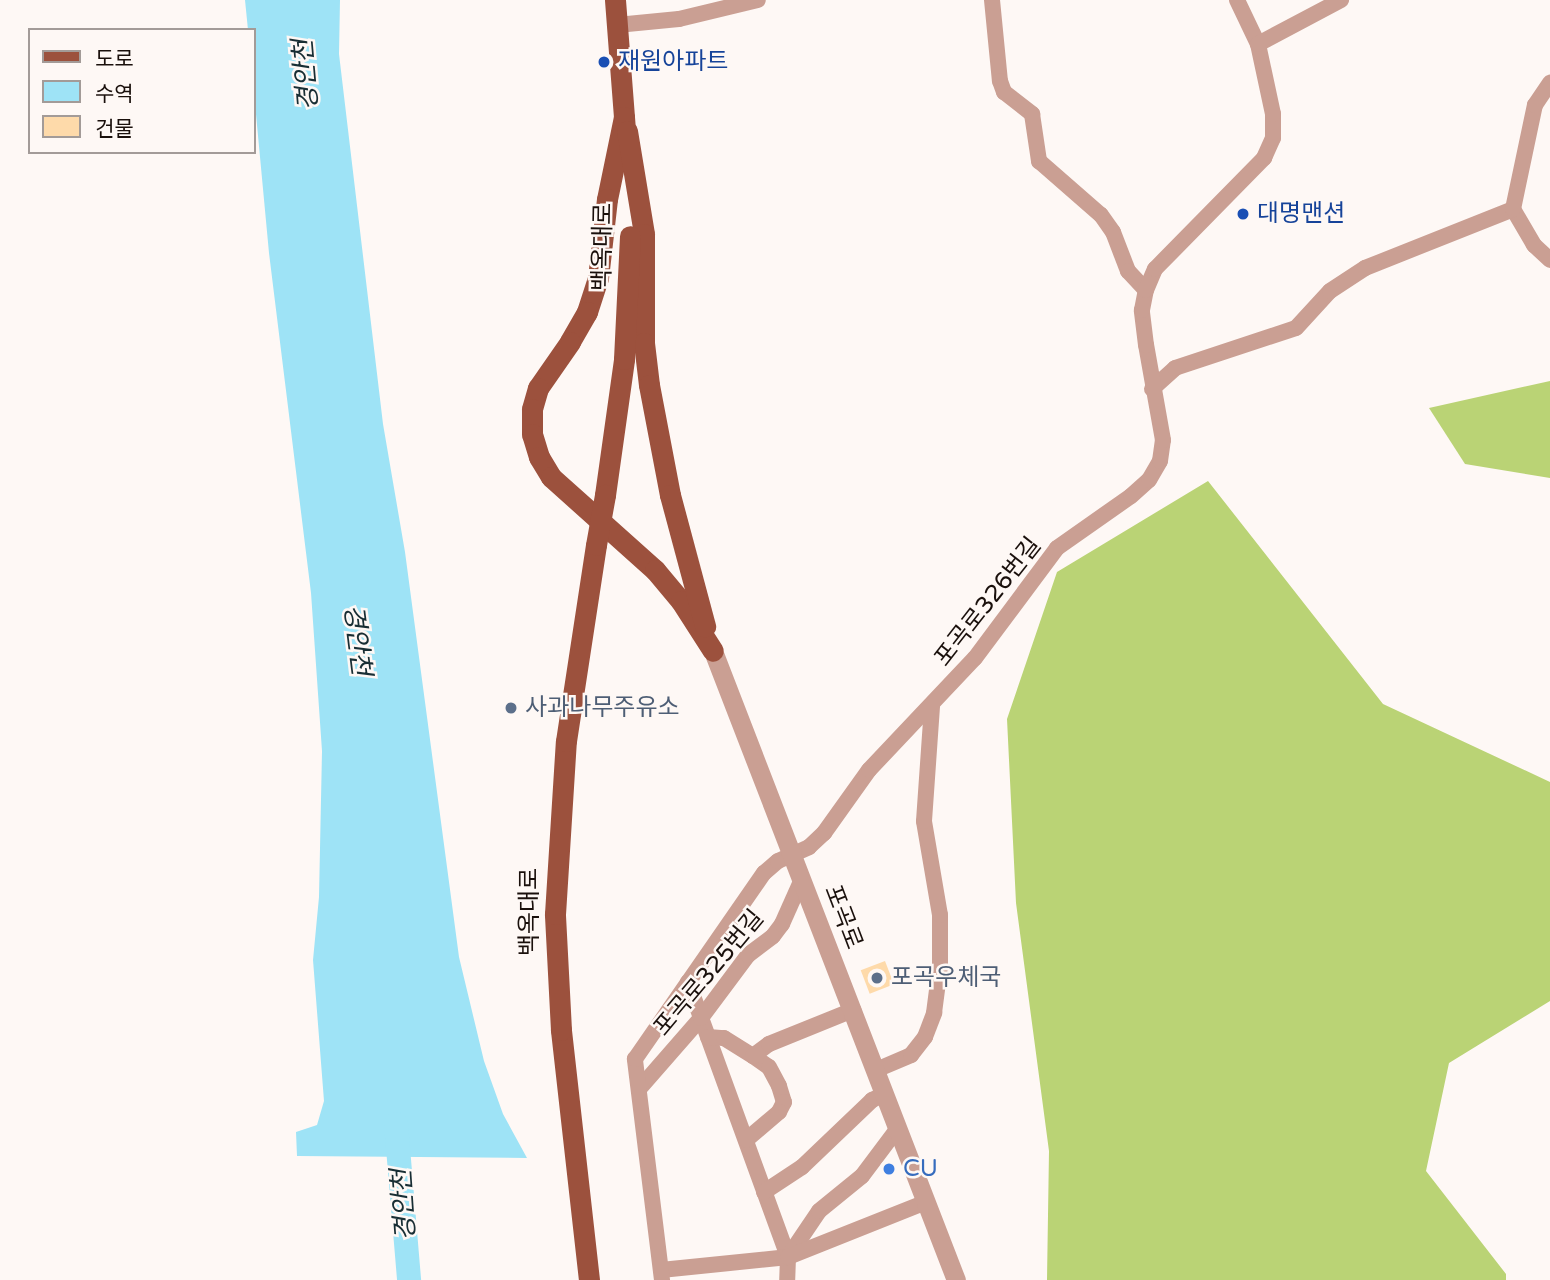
<!DOCTYPE html>
<meta charset="utf-8">
<style>
body{margin:0}
#map{position:relative;width:1550px;height:1280px;overflow:hidden;background:#fef8f5;font-family:"Varela Round","Noto Sans KR",sans-serif}
div>[style]{position:absolute}
.forest>*{inset:0;background:#bad375}
.water>*{inset:0;background:#9ee3f6}
.river>*{height:24px;margin:-12px;padding:0 12px;transform-origin:12px;border-radius:12px;background:#9ee3f6}
.building>*{inset:0;background:#fedaaa;transform-origin:0 0}
.minor>*{height:16px;margin:-8px;padding:0 8px;transform-origin:8px;border-radius:8px;background:#ca9f93}
.tertiary>*{height:19px;margin:-9.5px;padding:0 9.5px;transform-origin:9.5px;border-radius:9.5px;background:#ca9f93}
.primary>*{height:21px;margin:-10.5px;padding:0 10.5px;transform-origin:10.5px;border-radius:10.5px;background:#9c513d}
.primary-bridge>*{height:21px;margin:-10.5px;padding:0 10.5px;transform-origin:10.5px;border-radius:10.5px;background:#9c513d}
.dots>*{width:19px;height:19px;translate:-50% -50%;box-sizing:border-box;border:4px solid #fef8f5;border-radius:50%}
span{translate:-50% -50%;white-space:nowrap;text-align:center;line-height:1.15;-webkit-text-stroke:5px #fef8f5;paint-order:stroke}
.transit-label{font-size:24px;color:#164399}
.left{translate:0 -50%;text-align:left}
.street-label{font-size:24px;color:#1a100c}
.service-label{font-size:24px;color:#4e5e75}
.shop-label{font-size:24px;color:#366cbe}
.water-label{font-size:26px;color:#182e34;font-style:italic}
.legend{position:absolute;left:28px;top:28px;width:228px;height:126px;box-sizing:border-box;background:#fef8f5;border:2px solid #a39b98;margin:0;padding:9px 12px;list-style:none;font-size:21px;color:#1a100c}
.legend li{display:flex;align-items:center;gap:14px;height:35px}
.legend b{width:35px;border:2px solid #a39b98}
</style>
<div id="map">
<div class="forest">
<div style="clip-path:polygon(1550px 381px,1550px 478px,1465px 464px,1429px 408px)"></div>
<div style="clip-path:polygon(1208px 481px,1383px 704px,1550px 782px,1550px 1001px,1449px 1063px,1426px 1171px,1506px 1274px,1506px 1280px,1047px 1280px,1049px 1151px,1016px 903px,1007px 719px,1057px 572px)"></div>
</div>
<div class="water">
<div style="clip-path:polygon(245px 0,340px 0,339px 54px,383px 424px,405px 552px,459px 957px,484px 1061px,503px 1114px,527px 1158px,297px 1156px,296px 1132px,317px 1125px,324px 1101px,313px 960px,319px 897px,322px 751px,311px 593px,269px 253px,254px 93px,254px 30px,248px 30px)"></div>
</div>
<div class="river">
<div style="left:396px;top:1124px;width:157px;rotate:85.2deg"></div>
</div>
<div class="building">
<div style="left:885px;top:961px;width:25px;height:26px;rotate:69deg"></div>
</div>
<div class="minor">
<div style="left:992px;top:0;width:81px;rotate:84.4deg"></div>
<div style="left:1000px;top:81px;width:12px;rotate:70deg"></div>
<div style="left:1004px;top:92px;width:36px;rotate:38deg"></div>
<div style="left:1032px;top:114px;width:48px;rotate:81.5deg"></div>
<div style="left:1039px;top:161px;width:82px;rotate:41.1deg"></div>
<div style="left:1101px;top:215px;width:21px;rotate:55deg"></div>
<div style="left:1113px;top:232px;width:42px;rotate:69deg"></div>
<div style="left:1128px;top:271px;width:26px;rotate:47deg"></div>
<div style="left:1237px;top:0;width:49px;rotate:64.5deg"></div>
<div style="left:617px;top:25px;width:62px;rotate:-5.5deg"></div>
<div style="left:679px;top:19px;width:81px;rotate:-13.5deg"></div>
<div style="left:1513px;top:209px;width:42px;rotate:59.7deg"></div>
<div style="left:1534px;top:245px;width:22px;rotate:43deg"></div>
<div style="left:1152px;top:389px;width:31px;rotate:-42deg"></div>
<div style="left:1175px;top:368px;width:127px;rotate:-18.3deg"></div>
<div style="left:1296px;top:328px;width:50px;rotate:-47.4deg"></div>
<div style="left:1330px;top:291px;width:42px;rotate:-33.3deg"></div>
<div style="left:1365px;top:268px;width:159px;rotate:-21.7deg"></div>
<div style="left:1513px;top:209px;width:106px;rotate:-78.1deg"></div>
<div style="left:1535px;top:105px;width:27px;rotate:-56deg"></div>
<div style="left:688px;top:982px;width:293px;rotate:70deg"></div>
<div style="left:788px;top:1257px;width:23px;rotate:92deg"></div>
<div style="left:708px;top:1037px;width:16px;rotate:4deg"></div>
<div style="left:724px;top:1038px;width:34px;rotate:32deg"></div>
<div style="left:753px;top:1056px;width:19px;rotate:35deg"></div>
<div style="left:769px;top:1067px;width:21px;rotate:62deg"></div>
<div style="left:779px;top:1086px;width:17px;rotate:73deg"></div>
<div style="left:784px;top:1102px;width:11px;rotate:117deg"></div>
<div style="left:779px;top:1112px;width:43px;rotate:139.7deg"></div>
<div style="left:753px;top:1056px;width:20px;rotate:-37deg"></div>
<div style="left:769px;top:1044px;width:91px;rotate:-22deg"></div>
<div style="left:876px;top:1070px;width:38px;rotate:-23deg"></div>
<div style="left:911px;top:1055px;width:23px;rotate:-52deg"></div>
<div style="left:925px;top:1037px;width:26px;rotate:-69deg"></div>
<div style="left:934px;top:1013px;width:46px;rotate:-82.6deg"></div>
<div style="left:940px;top:967px;width:52px;rotate:-90deg"></div>
<div style="left:940px;top:915px;width:95px;rotate:-99.7deg"></div>
<div style="left:924px;top:821px;width:115px;rotate:-86deg"></div>
<div style="left:639px;top:1089px;width:94px;rotate:-48.9deg"></div>
<div style="left:701px;top:1018px;width:79px;rotate:-53.3deg"></div>
<div style="left:748px;top:955px;width:31px;rotate:-37deg"></div>
<div style="left:773px;top:936px;width:15px;rotate:-53deg"></div>
<div style="left:782px;top:924px;width:49px;rotate:-66deg"></div>
<div style="left:764px;top:1192px;width:45px;rotate:-33.3deg"></div>
<div style="left:802px;top:1167px;width:97px;rotate:-43.7deg"></div>
<div style="left:872px;top:1100px;width:14px;rotate:-25deg"></div>
<div style="left:788px;top:1257px;width:55px;rotate:-56deg"></div>
<div style="left:819px;top:1211px;width:55px;rotate:-39.1deg"></div>
<div style="left:862px;top:1176px;width:60px;rotate:-53.1deg"></div>
<div style="left:661px;top:1270px;width:128px;rotate:-5.8deg"></div>
<div style="left:788px;top:1257px;width:149px;rotate:-21.7deg"></div>
<div style="left:662px;top:1280px;width:223px;rotate:-97deg"></div>
<div style="left:635px;top:1059px;width:226px;rotate:-55.3deg"></div>
<div style="left:764px;top:873px;width:18px;rotate:-41deg"></div>
<div style="left:778px;top:861px;width:34px;rotate:-24deg"></div>
<div style="left:809px;top:847px;width:21px;rotate:-43deg"></div>
<div style="left:824px;top:833px;width:77px;rotate:-54.5deg"></div>
<div style="left:869px;top:770px;width:154px;rotate:-46.6deg"></div>
<div style="left:975px;top:658px;width:137px;rotate:-53.3deg"></div>
<div style="left:1057px;top:548px;width:90px;rotate:-35.1deg"></div>
<div style="left:1131px;top:496px;width:24px;rotate:-42deg"></div>
<div style="left:1149px;top:480px;width:22px;rotate:-60deg"></div>
<div style="left:1160px;top:461px;width:21px;rotate:-82deg"></div>
<div style="left:1163px;top:440px;width:97px;rotate:-100.1deg"></div>
<div style="left:1146px;top:345px;width:35px;rotate:-97deg"></div>
<div style="left:1142px;top:310px;width:20px;rotate:-79deg"></div>
<div style="left:1146px;top:290px;width:23px;rotate:-67deg"></div>
<div style="left:1155px;top:269px;width:156px;rotate:-45.5deg"></div>
<div style="left:1264px;top:158px;width:22px;rotate:-66deg"></div>
<div style="left:1273px;top:138px;width:24px;rotate:-90deg"></div>
<div style="left:1273px;top:114px;width:72px;rotate:-102.1deg"></div>
<div style="left:1258px;top:44px;width:94px;rotate:-27.9deg"></div>
</div>
<div class="tertiary">
<div style="left:713px;top:651px;width:674px;rotate:68.88deg"></div>
</div>
<div class="primary">
<div style="left:615px;top:0;width:131px;rotate:85.6deg"></div>
<div style="left:624px;top:117px;width:84px;rotate:101.7deg"></div>
<div style="left:607px;top:199px;width:80px;rotate:96.5deg"></div>
<div style="left:598px;top:278px;width:36px;rotate:108deg"></div>
<div style="left:587px;top:312px;width:34px;rotate:120deg"></div>
<div style="left:570px;top:342px;width:56px;rotate:124.8deg"></div>
<div style="left:538px;top:388px;width:22px;rotate:106deg"></div>
<div style="left:532px;top:409px;width:25px;rotate:90deg"></div>
<div style="left:532px;top:434px;width:24px;rotate:73deg"></div>
<div style="left:539px;top:457px;width:23px;rotate:59deg"></div>
<div style="left:551px;top:477px;width:140px;rotate:41.8deg"></div>
<div style="left:655px;top:570px;width:40px;rotate:50deg"></div>
<div style="left:681px;top:601px;width:59px;rotate:57.4deg"></div>
<div style="left:627px;top:131px;width:104px;rotate:80.6deg"></div>
<div style="left:644px;top:234px;width:109px;rotate:90deg"></div>
<div style="left:644px;top:343px;width:42px;rotate:83.2deg"></div>
<div style="left:649px;top:385px;width:112px;rotate:79.2deg"></div>
<div style="left:670px;top:495px;width:136px;rotate:75deg"></div>
<div style="left:605px;top:495px;width:137px;rotate:-82deg"></div>
<div style="left:624px;top:359px;width:123px;rotate:-87.2deg"></div>
<div style="left:589px;top:1280px;width:252px;rotate:-96.4deg"></div>
<div style="left:561px;top:1030px;width:116px;rotate:-93deg"></div>
<div style="left:555px;top:914px;width:173px;rotate:-86.4deg"></div>
<div style="left:566px;top:741px;width:198px;rotate:-81.3deg"></div>
</div>
<div class="primary-bridge">
<div style="left:596px;top:545px;width:51px;rotate:-79.8deg"></div>
</div>
<div class="dots">
<div style="left:604px;top:62px;background:#1a4fb4"></div>
<div style="left:1243px;top:214px;background:#1a4fb4"></div>
<div style="left:511px;top:708px;background:#5c6f8a"></div>
<div style="left:877px;top:978px;background:#5c6f8a"></div>
<div style="left:889px;top:1169px;background:#3f7fe0"></div>
</div>
<div class="transit-label">
<span class="left" style="left:618px;top:62px">재원아파트</span>
<span class="left" style="left:1257px;top:214px">대명맨션</span>
</div>
<div class="street-label">
<span style="left:603px;top:247px;rotate:-89deg">백옥대로</span>
<span style="left:988px;top:602px;rotate:-52deg">포곡로326번길</span>
<span style="left:530px;top:912px;rotate:-90deg">백옥대로</span>
<span style="left:843px;top:917px;rotate:69deg">포곡로</span>
<span style="left:709px;top:973px;rotate:-50deg">포곡로325번길</span>
</div>
<div class="service-label">
<span class="left" style="left:525px;top:708px">사과나무주유소</span>
<span class="left" style="left:891px;top:978px">포곡우체국</span>
</div>
<div class="shop-label">
<span class="left" style="left:903px;top:1169px">CU</span>
</div>
<div class="water-label">
<span style="left:306px;top:75px;rotate:-95deg">경안천</span>
<span style="left:357px;top:640px;rotate:83deg">경안천</span>
<span style="left:404px;top:1205px;rotate:-94deg">경안천</span>
</div>
<ul class="legend">
<li><b style="height:9px;background:#9c513d"></b>도로</li>
<li><b style="height:19px;background:#9ee3f6"></b>수역</li>
<li><b style="height:19px;background:#fedaaa"></b>건물</li>
</ul>
</div>
